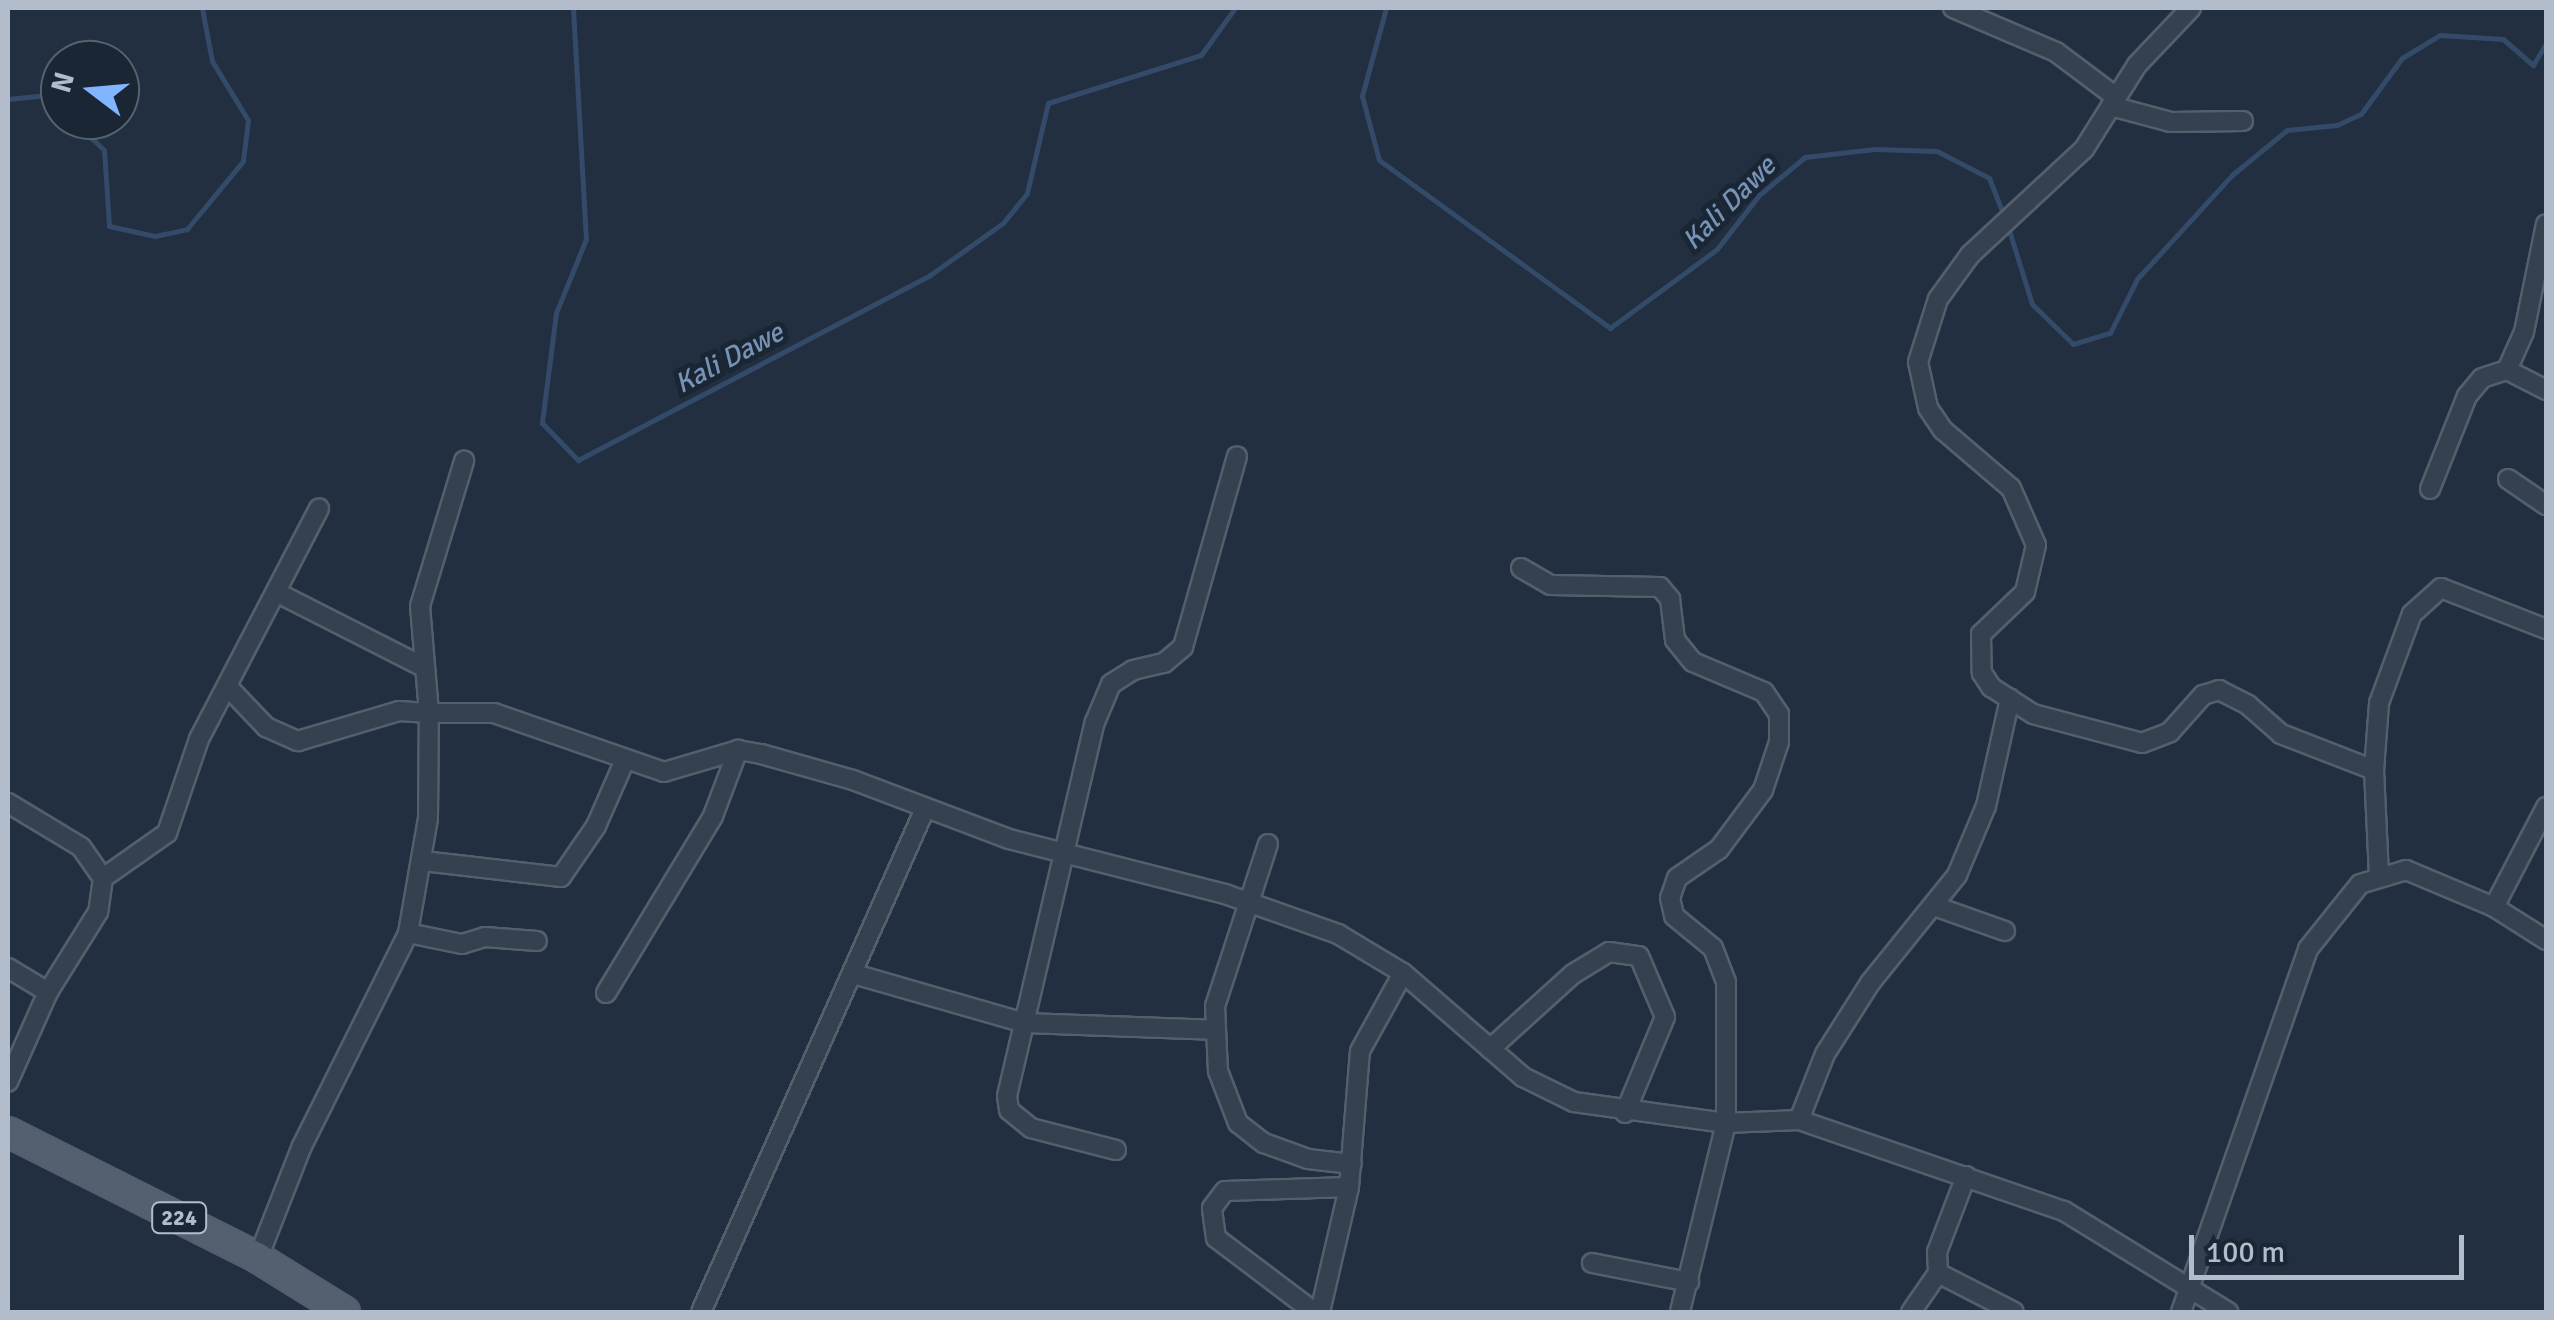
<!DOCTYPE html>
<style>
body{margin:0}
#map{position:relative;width:2554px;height:1320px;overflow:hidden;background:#212f40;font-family:Signika,sans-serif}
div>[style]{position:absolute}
.stream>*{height:5px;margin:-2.5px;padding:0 2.5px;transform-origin:2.5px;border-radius:2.5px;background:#334a69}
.roads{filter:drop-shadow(2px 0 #545f6e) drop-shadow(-2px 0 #545f6e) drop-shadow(0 2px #545f6e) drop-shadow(0 -2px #545f6e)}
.street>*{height:18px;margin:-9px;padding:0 9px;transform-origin:9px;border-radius:9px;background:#364150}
.primary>*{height:28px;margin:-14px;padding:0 14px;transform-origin:14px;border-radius:14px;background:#546070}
span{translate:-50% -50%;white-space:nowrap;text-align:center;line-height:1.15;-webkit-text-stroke:10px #1b2635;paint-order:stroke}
.shield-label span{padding:2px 8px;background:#1b2635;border:2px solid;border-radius:8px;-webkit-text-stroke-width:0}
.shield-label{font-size:22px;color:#b2bccb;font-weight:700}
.water-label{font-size:28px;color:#7692b5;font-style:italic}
.frame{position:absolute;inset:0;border:10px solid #b2bccb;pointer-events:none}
.north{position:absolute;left:40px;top:40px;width:100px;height:100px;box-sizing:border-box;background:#1b2635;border:2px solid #576271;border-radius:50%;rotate:286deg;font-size:28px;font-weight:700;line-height:40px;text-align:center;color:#b2bccb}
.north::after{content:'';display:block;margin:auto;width:35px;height:45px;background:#82b5ff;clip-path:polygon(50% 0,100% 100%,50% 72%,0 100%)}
.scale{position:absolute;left:2189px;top:1235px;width:275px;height:45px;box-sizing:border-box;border:5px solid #b2bccb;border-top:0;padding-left:12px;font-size:30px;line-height:35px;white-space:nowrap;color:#b2bccb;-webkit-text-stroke:8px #1b2635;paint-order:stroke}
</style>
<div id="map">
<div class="stream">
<div style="left:573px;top:8px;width:231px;rotate:86.8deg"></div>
<div style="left:586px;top:239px;width:80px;rotate:112.1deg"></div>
<div style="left:556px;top:313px;width:111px;rotate:97.3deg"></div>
<div style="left:542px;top:423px;width:52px;rotate:45.8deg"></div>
<div style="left:578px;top:460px;width:398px;rotate:-27.7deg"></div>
<div style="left:930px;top:275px;width:90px;rotate:-35.5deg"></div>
<div style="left:1003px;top:223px;width:38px;rotate:-51deg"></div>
<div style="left:1027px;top:193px;width:92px;rotate:-76.9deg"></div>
<div style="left:1048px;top:103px;width:160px;rotate:-17.4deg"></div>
<div style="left:1201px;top:55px;width:58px;rotate:-54.1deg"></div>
<div style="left:1386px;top:8px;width:91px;rotate:105.3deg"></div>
<div style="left:1362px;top:96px;width:66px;rotate:75.1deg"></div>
<div style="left:1379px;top:160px;width:286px;rotate:36deg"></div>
<div style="left:1610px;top:328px;width:133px;rotate:-36.4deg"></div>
<div style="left:1717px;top:249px;width:68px;rotate:-52.1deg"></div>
<div style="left:1759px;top:195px;width:60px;rotate:-39.6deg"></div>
<div style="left:1805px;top:157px;width:70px;rotate:-6.5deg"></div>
<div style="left:1875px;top:149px;width:62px;rotate:1.8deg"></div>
<div style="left:1937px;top:151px;width:59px;rotate:27.4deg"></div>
<div style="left:1989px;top:178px;width:41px;rotate:68.5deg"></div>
<div style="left:8px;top:99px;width:39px;rotate:-6deg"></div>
<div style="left:47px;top:95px;width:18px;rotate:43deg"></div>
<div style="left:73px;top:120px;width:43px;rotate:44.1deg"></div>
<div style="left:104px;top:150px;width:76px;rotate:86.2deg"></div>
<div style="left:109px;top:226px;width:47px;rotate:12.3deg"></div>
<div style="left:155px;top:236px;width:33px;rotate:-12deg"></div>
<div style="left:187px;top:229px;width:88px;rotate:-50.5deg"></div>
<div style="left:243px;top:161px;width:41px;rotate:-83deg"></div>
<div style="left:248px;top:120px;width:69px;rotate:-121.4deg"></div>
<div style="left:212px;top:61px;width:54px;rotate:-100.7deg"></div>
<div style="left:2008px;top:227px;width:81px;rotate:72.7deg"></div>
<div style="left:2032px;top:304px;width:57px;rotate:44.3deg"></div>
<div style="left:2073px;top:344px;width:39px;rotate:-17deg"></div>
<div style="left:2110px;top:333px;width:60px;rotate:-63.4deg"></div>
<div style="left:2137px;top:279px;width:141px;rotate:-47.6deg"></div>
<div style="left:2232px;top:175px;width:71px;rotate:-39.3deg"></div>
<div style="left:2287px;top:130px;width:50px;rotate:-5.7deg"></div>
<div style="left:2337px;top:125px;width:26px;rotate:-25deg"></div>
<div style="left:2361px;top:114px;width:69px;rotate:-53.8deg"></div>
<div style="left:2402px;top:58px;width:44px;rotate:-31.2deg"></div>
<div style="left:2440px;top:35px;width:63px;rotate:3.6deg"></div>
<div style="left:2503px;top:39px;width:40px;rotate:41deg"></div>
<div style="left:2533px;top:65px;width:26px;rotate:-59deg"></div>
</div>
<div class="roads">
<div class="street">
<div style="left:1953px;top:8px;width:112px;rotate:23.1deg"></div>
<div style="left:2056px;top:52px;width:75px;rotate:36.9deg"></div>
<div style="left:2191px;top:8px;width:79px;rotate:133.5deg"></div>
<div style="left:2137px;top:65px;width:49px;rotate:122.4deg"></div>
<div style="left:2111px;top:106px;width:62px;rotate:14.9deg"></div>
<div style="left:2171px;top:122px;width:72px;rotate:-0.8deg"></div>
<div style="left:2111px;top:106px;width:51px;rotate:122.1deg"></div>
<div style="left:2084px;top:149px;width:156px;rotate:137.1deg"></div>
<div style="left:1970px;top:255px;width:54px;rotate:126deg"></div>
<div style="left:1938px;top:299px;width:66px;rotate:107.6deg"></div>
<div style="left:1918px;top:362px;width:47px;rotate:77.7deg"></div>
<div style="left:1928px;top:408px;width:27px;rotate:56deg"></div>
<div style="left:1943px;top:430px;width:89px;rotate:40.5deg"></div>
<div style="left:2011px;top:488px;width:62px;rotate:66.3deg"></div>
<div style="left:2036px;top:545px;width:48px;rotate:103.2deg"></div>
<div style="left:2025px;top:592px;width:61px;rotate:136.3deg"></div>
<div style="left:1981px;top:634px;width:39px;rotate:89deg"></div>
<div style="left:1982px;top:673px;width:17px;rotate:57deg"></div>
<div style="left:1991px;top:687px;width:50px;rotate:32.7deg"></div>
<div style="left:2033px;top:714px;width:113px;rotate:14.9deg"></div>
<div style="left:2142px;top:743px;width:30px;rotate:-21deg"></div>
<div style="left:2170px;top:732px;width:50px;rotate:-48.3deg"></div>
<div style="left:2203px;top:695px;width:17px;rotate:-17deg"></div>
<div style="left:2219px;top:690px;width:33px;rotate:27deg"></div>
<div style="left:2248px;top:705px;width:44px;rotate:41.3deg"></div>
<div style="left:2281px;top:734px;width:100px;rotate:21.2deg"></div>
<div style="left:2507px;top:370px;width:44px;rotate:27.1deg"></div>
<div style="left:2508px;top:479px;width:46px;rotate:34.4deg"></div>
<div style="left:2430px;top:489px;width:100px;rotate:-68.3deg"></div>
<div style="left:2467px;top:396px;width:23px;rotate:-50deg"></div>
<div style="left:2482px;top:378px;width:26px;rotate:-18deg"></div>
<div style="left:2507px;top:370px;width:42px;rotate:-65.9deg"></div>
<div style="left:2524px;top:332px;width:110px;rotate:-78.5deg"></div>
<div style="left:1521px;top:568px;width:34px;rotate:30deg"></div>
<div style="left:1551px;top:585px;width:109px;rotate:1.1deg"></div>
<div style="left:1660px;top:587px;width:16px;rotate:50deg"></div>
<div style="left:1670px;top:599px;width:41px;rotate:83deg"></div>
<div style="left:1675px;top:640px;width:28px;rotate:51deg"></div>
<div style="left:1693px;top:662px;width:77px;rotate:22.9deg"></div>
<div style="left:1764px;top:692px;width:27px;rotate:56deg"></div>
<div style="left:1779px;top:714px;width:28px;rotate:90deg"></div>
<div style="left:1779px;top:742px;width:51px;rotate:108.4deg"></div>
<div style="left:1763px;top:790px;width:74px;rotate:126.7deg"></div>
<div style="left:1719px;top:849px;width:51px;rotate:145.4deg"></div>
<div style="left:1677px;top:878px;width:21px;rotate:109deg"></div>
<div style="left:1670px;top:898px;width:18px;rotate:77deg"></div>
<div style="left:1674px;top:916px;width:50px;rotate:39.4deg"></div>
<div style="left:1713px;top:948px;width:36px;rotate:69deg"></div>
<div style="left:1726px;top:982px;width:141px;rotate:90deg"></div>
<div style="left:1726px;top:1123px;width:195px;rotate:103.7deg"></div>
<div style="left:276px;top:592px;width:163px;rotate:27deg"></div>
<div style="left:227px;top:686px;width:57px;rotate:46.4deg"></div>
<div style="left:266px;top:727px;width:35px;rotate:24deg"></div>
<div style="left:298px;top:741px;width:105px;rotate:-16.5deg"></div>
<div style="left:399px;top:711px;width:30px;rotate:4deg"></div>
<div style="left:429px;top:713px;width:107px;rotate:-94.8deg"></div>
<div style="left:420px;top:606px;width:152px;rotate:-73.1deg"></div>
<div style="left:8px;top:803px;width:85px;rotate:31.1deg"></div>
<div style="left:81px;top:847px;width:38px;rotate:55deg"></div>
<div style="left:103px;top:878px;width:34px;rotate:98deg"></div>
<div style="left:98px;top:912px;width:94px;rotate:122deg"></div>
<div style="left:48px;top:992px;width:98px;rotate:114deg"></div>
<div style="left:1268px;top:844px;width:170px;rotate:108.1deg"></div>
<div style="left:1215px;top:1006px;width:65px;rotate:87.4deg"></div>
<div style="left:1218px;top:1071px;width:56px;rotate:69deg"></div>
<div style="left:1238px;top:1123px;width:33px;rotate:38deg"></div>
<div style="left:1264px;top:1143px;width:47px;rotate:20deg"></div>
<div style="left:1308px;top:1159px;width:44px;rotate:6.5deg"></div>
<div style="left:423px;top:861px;width:139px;rotate:6.6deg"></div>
<div style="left:561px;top:877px;width:62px;rotate:-55.5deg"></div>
<div style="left:596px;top:826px;width:72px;rotate:-66.3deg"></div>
<div style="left:2379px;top:876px;width:106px;rotate:-92.7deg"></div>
<div style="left:2374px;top:770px;width:67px;rotate:-85.7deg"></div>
<div style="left:2379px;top:703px;width:95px;rotate:-69.7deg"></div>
<div style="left:2412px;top:614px;width:39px;rotate:-42deg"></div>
<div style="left:2441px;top:588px;width:113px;rotate:21.3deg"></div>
<div style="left:103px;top:878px;width:78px;rotate:-35.1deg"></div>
<div style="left:167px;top:833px;width:99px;rotate:-71.2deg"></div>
<div style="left:199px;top:739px;width:260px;rotate:-62.5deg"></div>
<div style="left:1937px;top:907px;width:72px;rotate:19.4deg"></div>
<div style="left:2494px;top:907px;width:113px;rotate:-62.5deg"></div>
<div style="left:408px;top:933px;width:55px;rotate:11.5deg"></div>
<div style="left:462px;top:944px;width:24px;rotate:-17deg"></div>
<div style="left:485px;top:937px;width:52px;rotate:4.4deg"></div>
<div style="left:8px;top:968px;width:47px;rotate:31deg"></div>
<div style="left:854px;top:974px;width:178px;rotate:16deg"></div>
<div style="left:1025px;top:1023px;width:187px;rotate:2.1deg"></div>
<div style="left:606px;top:993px;width:207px;rotate:-58.8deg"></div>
<div style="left:713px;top:816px;width:71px;rotate:-69.3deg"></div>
<div style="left:1490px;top:1049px;width:112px;rotate:-42.1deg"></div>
<div style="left:1573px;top:974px;width:42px;rotate:-31.4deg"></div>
<div style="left:1609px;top:952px;width:30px;rotate:8deg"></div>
<div style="left:1639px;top:956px;width:66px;rotate:66.9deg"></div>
<div style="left:1665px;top:1017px;width:104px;rotate:112.6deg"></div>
<div style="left:1799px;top:1120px;width:71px;rotate:-68.5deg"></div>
<div style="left:1825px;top:1054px;width:84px;rotate:-57.6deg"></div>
<div style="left:1870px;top:983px;width:139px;rotate:-51.1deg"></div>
<div style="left:1957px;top:875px;width:75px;rotate:-67.2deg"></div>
<div style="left:1986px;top:806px;width:110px;rotate:-77.4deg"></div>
<div style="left:1116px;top:1150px;width:88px;rotate:-165.5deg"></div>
<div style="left:1031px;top:1128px;width:28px;rotate:-141deg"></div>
<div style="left:1009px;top:1110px;width:14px;rotate:-98deg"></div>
<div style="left:1007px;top:1096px;width:384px;rotate:-76.8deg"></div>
<div style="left:1095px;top:722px;width:41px;rotate:-67.2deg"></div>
<div style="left:1111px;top:684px;width:26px;rotate:-32deg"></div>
<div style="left:1133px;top:670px;width:32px;rotate:-13deg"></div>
<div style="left:1164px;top:663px;width:25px;rotate:-40deg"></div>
<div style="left:1183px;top:647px;width:198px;rotate:-74.2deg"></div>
<div style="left:1966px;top:1176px;width:81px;rotate:110.9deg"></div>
<div style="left:1937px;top:1252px;width:21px;rotate:87deg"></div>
<div style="left:1938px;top:1273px;width:85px;rotate:27.2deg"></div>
<div style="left:258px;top:1258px;width:120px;rotate:-68.6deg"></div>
<div style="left:302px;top:1146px;width:238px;rotate:-63.5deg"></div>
<div style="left:408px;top:933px;width:117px;rotate:-80.1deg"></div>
<div style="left:428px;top:818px;width:105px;rotate:-89.5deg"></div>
<div style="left:429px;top:713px;width:65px"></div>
<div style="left:494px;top:713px;width:180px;rotate:19.1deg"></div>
<div style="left:664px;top:772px;width:77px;rotate:-16.6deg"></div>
<div style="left:738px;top:750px;width:23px;rotate:10deg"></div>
<div style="left:761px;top:754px;width:96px;rotate:15.8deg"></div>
<div style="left:853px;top:780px;width:167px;rotate:20.7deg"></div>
<div style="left:1009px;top:839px;width:223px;rotate:14.3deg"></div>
<div style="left:1225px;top:894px;width:120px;rotate:19.5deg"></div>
<div style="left:1338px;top:934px;width:76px;rotate:31deg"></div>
<div style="left:1403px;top:973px;width:159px;rotate:40.9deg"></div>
<div style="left:1523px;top:1077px;width:57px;rotate:26.1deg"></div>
<div style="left:1574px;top:1102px;width:153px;rotate:7.9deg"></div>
<div style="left:1726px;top:1123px;width:73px;rotate:-2.4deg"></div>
<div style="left:1799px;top:1120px;width:280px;rotate:19deg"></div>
<div style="left:2064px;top:1211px;width:193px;rotate:31.6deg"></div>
<div style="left:1592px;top:1263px;width:99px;rotate:11.1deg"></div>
<div style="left:701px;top:1312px;width:548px;rotate:-66.01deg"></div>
<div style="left:1314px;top:1312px;width:123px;rotate:-142.9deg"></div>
<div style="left:1216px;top:1238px;width:30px;rotate:-98deg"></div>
<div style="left:1212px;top:1208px;width:21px;rotate:-53deg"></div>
<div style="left:1225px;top:1191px;width:124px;rotate:-1.8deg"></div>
<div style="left:1320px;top:1312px;width:128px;rotate:-76.9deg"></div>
<div style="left:1349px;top:1187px;width:136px;rotate:-85.4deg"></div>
<div style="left:1360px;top:1051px;width:89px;rotate:-61.1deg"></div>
<div style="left:1911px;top:1312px;width:47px;rotate:-55.3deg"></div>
<div style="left:2181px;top:1312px;width:385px;rotate:-70.7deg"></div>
<div style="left:2308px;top:949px;width:83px;rotate:-51.3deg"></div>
<div style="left:2360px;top:884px;width:48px;rotate:-16.9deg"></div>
<div style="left:2406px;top:870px;width:95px;rotate:22.8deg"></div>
<div style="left:2494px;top:907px;width:62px;rotate:32.4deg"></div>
</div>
<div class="primary">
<div style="left:8px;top:1132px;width:280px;rotate:26.7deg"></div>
<div style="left:258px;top:1258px;width:102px;rotate:31.8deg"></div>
</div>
</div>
<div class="shield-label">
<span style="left:179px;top:1218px">224</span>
</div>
<div class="water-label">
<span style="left:1729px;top:203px;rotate:-45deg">Kali Dawe</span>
<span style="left:729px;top:358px;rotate:-28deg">Kali Dawe</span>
</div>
<div class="frame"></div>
<div class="north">N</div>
<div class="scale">100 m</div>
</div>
